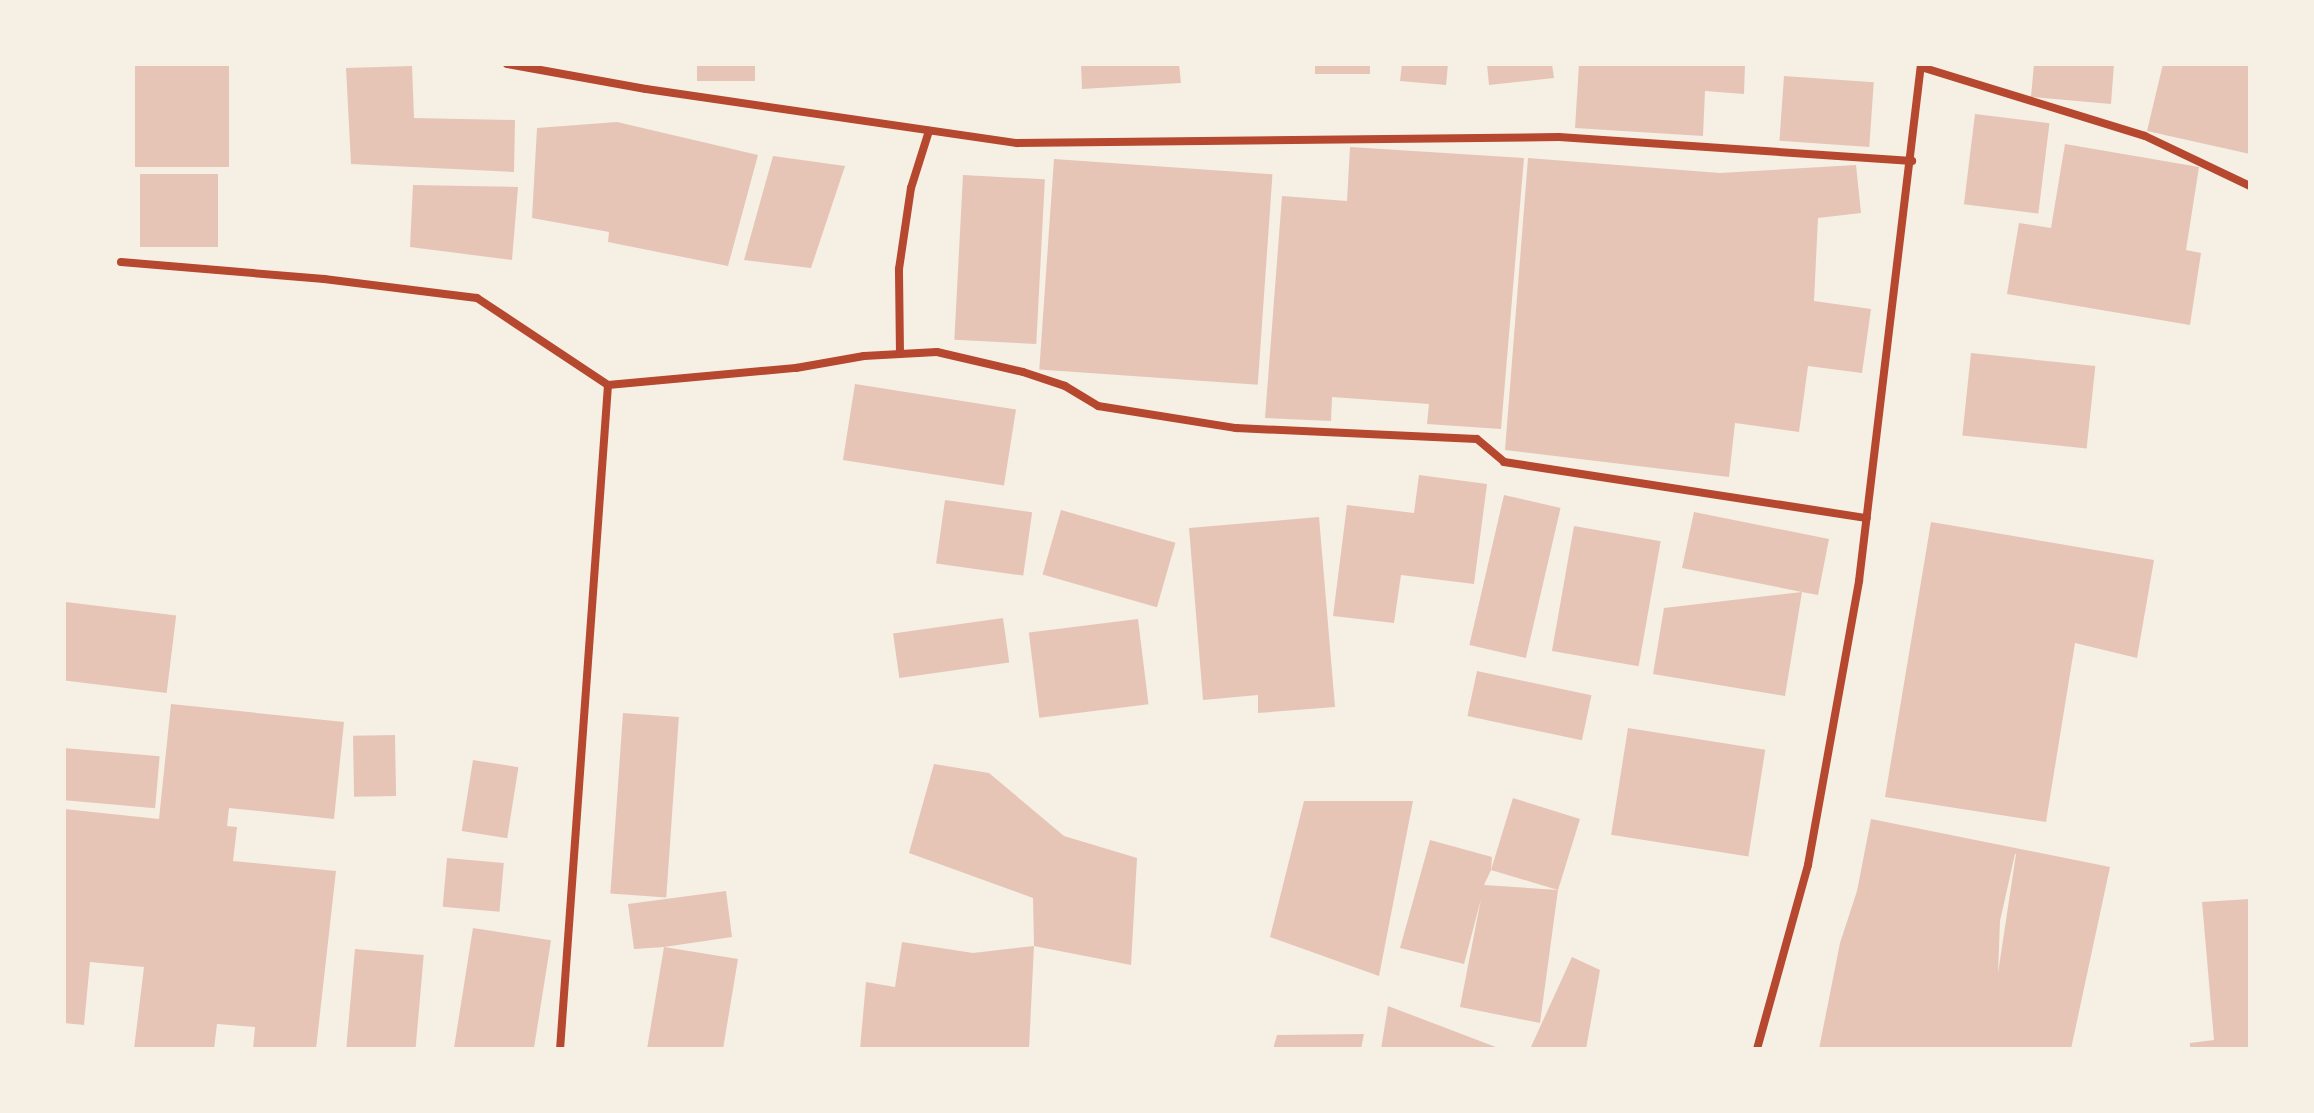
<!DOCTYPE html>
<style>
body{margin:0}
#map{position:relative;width:2314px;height:1113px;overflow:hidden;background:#f6efe4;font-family:"Public Sans",sans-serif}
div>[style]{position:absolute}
.building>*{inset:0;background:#e6c5b7;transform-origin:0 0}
.minor>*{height:8px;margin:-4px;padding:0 4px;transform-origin:4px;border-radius:4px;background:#b5482f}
span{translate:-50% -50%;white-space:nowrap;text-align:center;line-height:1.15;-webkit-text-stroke:8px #f6efe4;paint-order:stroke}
.frame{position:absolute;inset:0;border:66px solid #f6efe4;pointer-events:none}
</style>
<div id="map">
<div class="building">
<div style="left:135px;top:64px;width:94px;height:103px"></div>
<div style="left:697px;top:64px;width:58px;height:17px"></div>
<div style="clip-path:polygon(1081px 64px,1179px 64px,1181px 83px,1082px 89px)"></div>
<div style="left:1315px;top:64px;width:55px;height:10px"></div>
<div style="clip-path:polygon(1402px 64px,1448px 64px,1446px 85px,1400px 81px)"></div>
<div style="clip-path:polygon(1487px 64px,1552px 64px,1554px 78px,1489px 85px)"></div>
<div style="clip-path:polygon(1579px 64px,1745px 64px,1744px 94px,1705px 91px,1703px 136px,1575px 128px)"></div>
<div style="clip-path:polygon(2034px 64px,2114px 64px,2111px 104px,2031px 97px)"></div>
<div style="clip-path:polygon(2163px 64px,2250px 65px,2250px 154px,2147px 131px)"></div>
<div style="clip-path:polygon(412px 66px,414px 118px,515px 120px,514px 172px,351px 164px,346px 68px)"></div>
<div style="left:1784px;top:76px;width:90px;height:65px;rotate:4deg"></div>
<div style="left:1975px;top:114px;width:75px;height:91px;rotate:7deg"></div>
<div style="clip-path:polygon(617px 122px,758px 155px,728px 266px,608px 242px,609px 232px,532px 218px,537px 128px)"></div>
<div style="clip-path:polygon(2065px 144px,2199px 167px,2186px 250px,2201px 253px,2190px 325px,2007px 294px,2019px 223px,2051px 228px)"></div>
<div style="clip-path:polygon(1350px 147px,1524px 158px,1501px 429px,1427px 424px,1429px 404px,1332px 397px,1331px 421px,1265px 418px,1282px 196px,1347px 201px)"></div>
<div style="clip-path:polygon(773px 156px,845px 166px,811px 268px,744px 260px)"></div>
<div style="clip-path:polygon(1528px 158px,1720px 173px,1856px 165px,1861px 213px,1818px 218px,1814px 301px,1871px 309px,1862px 373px,1808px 366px,1799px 432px,1735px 423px,1729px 477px,1505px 450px)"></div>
<div style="left:1054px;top:159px;width:219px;height:211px;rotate:4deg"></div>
<div style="left:140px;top:174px;width:78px;height:73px"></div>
<div style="left:963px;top:175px;width:82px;height:165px;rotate:3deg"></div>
<div style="clip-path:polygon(413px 185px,518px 187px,512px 260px,410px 247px)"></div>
<div style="left:1971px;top:353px;width:125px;height:83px;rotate:6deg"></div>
<div style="left:855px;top:384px;width:163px;height:77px;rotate:9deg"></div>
<div style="clip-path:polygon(1419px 475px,1487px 484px,1474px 584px,1401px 575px,1394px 623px,1333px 616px,1347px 505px,1414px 513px)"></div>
<div style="left:1504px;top:495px;width:58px;height:154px;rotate:13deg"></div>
<div style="left:945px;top:500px;width:88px;height:64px;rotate:8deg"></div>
<div style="left:1061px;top:510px;width:119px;height:67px;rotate:16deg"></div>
<div style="clip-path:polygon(1694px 512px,1829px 539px,1818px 595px,1802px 592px,1785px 696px,1653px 674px,1664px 608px,1802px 592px,1682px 568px)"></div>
<div style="clip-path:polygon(1319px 517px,1335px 707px,1258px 713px,1258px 695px,1203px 700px,1189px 528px)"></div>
<div style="clip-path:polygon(1931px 522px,2154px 560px,2137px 658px,2075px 643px,2046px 822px,1885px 797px)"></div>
<div style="left:1574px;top:526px;width:88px;height:127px;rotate:10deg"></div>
<div style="left:66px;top:602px;width:111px;height:78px;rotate:7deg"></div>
<div style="left:1003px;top:618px;width:45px;height:111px;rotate:82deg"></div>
<div style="left:1138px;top:619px;width:86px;height:110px;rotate:83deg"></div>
<div style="left:1477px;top:671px;width:117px;height:46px;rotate:12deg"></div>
<div style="clip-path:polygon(171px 704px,344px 722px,334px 819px,229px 808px,227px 826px,237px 827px,233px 861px,336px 871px,316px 1049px,253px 1049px,255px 1027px,217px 1024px,214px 1049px,134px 1049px,144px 967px,90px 962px,84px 1025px,64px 1023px,64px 809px,159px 819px)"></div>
<div style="left:623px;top:713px;width:56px;height:181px;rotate:4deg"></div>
<div style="left:1628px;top:728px;width:139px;height:108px;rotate:9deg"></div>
<div style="left:395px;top:735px;width:61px;height:42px;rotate:89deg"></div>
<div style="left:64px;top:748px;width:96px;height:52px;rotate:5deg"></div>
<div style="left:473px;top:760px;width:46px;height:72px;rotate:9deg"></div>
<div style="clip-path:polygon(934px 764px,989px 773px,1064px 836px,1137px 858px,1131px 965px,1034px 946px,1033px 898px,909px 853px)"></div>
<div style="clip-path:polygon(1513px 798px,1580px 819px,1558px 890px,1491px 870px,1484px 885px,1558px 890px,1540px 1023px,1460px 1007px,1481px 899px,1464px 964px,1400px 948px,1430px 840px,1492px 857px,1491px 870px)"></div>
<div style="clip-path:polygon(1304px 801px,1413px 801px,1379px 976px,1270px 937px)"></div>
<div style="clip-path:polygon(evenodd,1871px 819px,2110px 867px,2071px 1049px,1819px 1049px,1840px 943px,1857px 891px,1871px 819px,2015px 854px,2016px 854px,1998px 973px,2000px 921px,2015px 854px)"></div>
<div style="left:447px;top:858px;width:57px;height:49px;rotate:5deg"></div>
<div style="clip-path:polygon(726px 891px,732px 937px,664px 947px,738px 959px,723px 1049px,647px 1049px,664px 947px,634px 949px,628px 904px)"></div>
<div style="clip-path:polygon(2250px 899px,2250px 1049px,2190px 1049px,2190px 1043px,2214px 1040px,2202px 902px)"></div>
<div style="left:473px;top:928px;width:79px;height:123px;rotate:9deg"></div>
<div style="clip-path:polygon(902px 942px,973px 953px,1034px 946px,1029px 1049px,860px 1049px,866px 982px,895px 987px)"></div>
<div style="left:355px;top:949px;width:69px;height:100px;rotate:5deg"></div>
<div style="clip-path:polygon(1572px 957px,1600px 970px,1586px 1049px,1530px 1049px)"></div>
<div style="clip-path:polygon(1388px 1006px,1501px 1049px,1381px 1049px)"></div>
<div style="clip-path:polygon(1364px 1034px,1361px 1049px,1273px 1049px,1277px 1035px)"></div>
</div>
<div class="minor">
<div style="left:507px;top:64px;width:141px;rotate:10.2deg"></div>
<div style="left:646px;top:89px;width:375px;rotate:8.3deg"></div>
<div style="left:1017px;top:143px;width:542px;rotate:-0.63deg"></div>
<div style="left:1559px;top:137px;width:354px;rotate:3.9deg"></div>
<div style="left:1921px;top:67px;width:234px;rotate:17.1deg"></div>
<div style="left:2145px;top:136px;width:116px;rotate:25.5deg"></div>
<div style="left:121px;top:262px;width:204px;rotate:4.8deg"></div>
<div style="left:324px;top:279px;width:154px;rotate:7.1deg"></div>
<div style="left:477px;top:298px;width:157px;rotate:33.6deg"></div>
<div style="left:608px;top:385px;width:666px;rotate:94.13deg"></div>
<div style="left:900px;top:354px;width:85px;rotate:-90.7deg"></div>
<div style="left:899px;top:269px;width:82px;rotate:-81.6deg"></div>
<div style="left:911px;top:188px;width:60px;rotate:-72.5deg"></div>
<div style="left:608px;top:385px;width:189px;rotate:-5.2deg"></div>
<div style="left:796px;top:368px;width:69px;rotate:-10deg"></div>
<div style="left:864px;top:356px;width:73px;rotate:-3.1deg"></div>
<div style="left:937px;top:352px;width:88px;rotate:13.1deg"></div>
<div style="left:1023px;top:372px;width:44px;rotate:18.4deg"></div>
<div style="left:1065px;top:386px;width:39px;rotate:31deg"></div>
<div style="left:1098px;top:406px;width:140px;rotate:9.1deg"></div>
<div style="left:1236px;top:428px;width:241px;rotate:2.6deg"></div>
<div style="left:1477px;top:439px;width:35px;rotate:40deg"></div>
<div style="left:1504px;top:462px;width:367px;rotate:8.8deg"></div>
<div style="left:1757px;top:1049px;width:191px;rotate:-74.5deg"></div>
<div style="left:1808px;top:865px;width:289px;rotate:-79.8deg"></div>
<div style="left:1859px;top:581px;width:521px;rotate:-83.16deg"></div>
</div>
<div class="frame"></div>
</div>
